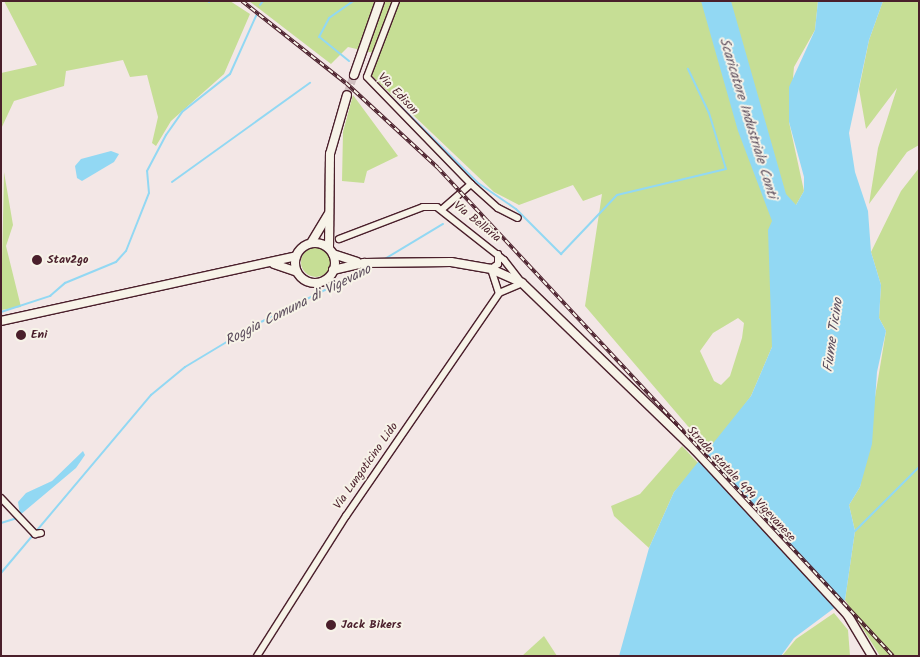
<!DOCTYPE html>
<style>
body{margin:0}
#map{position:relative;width:920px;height:657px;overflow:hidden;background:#f3e7e6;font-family:Kalam,sans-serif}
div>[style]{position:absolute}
.green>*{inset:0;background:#c6de95}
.round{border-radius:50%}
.water>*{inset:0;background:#92d8f3}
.stream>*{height:2px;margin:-1px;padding:0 1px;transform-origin:1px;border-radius:1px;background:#92d8f3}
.major-tunnel>*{height:8px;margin-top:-4px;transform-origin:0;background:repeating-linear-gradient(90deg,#d1bfc1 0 8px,transparent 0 12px)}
.roads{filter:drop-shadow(1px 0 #4a1f2b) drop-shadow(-1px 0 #4a1f2b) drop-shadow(0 1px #4a1f2b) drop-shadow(0 -1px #4a1f2b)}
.minor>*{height:6px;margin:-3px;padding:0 3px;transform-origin:3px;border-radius:3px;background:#f7f3e8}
.major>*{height:8px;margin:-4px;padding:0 4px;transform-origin:4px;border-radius:4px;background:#f7f3e8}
.major>.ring{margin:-4px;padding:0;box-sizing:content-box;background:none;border:8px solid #f7f3e8;border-radius:50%}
.rail>*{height:4px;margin-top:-2px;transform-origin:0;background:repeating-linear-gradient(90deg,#f7f3e8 0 5.5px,#4a1f2b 0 11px);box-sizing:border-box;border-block:1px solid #4a1f2b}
.dots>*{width:14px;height:14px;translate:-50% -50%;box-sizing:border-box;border:2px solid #f7f3e8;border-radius:50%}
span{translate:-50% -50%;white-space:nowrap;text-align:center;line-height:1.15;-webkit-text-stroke:4px #f7f3e8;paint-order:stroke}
.street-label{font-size:12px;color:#4a1f2b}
.poi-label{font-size:12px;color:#4a1f2b;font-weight:700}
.left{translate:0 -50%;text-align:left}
.water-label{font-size:14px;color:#5c4d5d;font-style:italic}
.frame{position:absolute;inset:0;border:2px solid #4a1f2b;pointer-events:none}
</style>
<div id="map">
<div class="green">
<div style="clip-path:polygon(4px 1px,230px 1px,250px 14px,224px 74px,171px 121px,156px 146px,152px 143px,158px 117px,147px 75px,130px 77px,123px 60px,66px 71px,64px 86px,14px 101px,1px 129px,1px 73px,37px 65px)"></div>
<div style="clip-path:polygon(evenodd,249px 1px,818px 1px,815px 30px,794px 67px,789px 122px,804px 191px,796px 205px,774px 309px,772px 347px,751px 396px,710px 452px,585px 306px,602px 194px,583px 201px,573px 185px,519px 205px,494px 192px,370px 74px,378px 54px,348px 47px,331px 64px,249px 1px,738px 318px,744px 323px,742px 338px,730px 376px,721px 385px,714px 381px,700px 351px,713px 333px,738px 318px)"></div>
<div style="clip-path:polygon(883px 1px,919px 1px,919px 145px,907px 152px,869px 204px,878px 148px,897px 88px,866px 129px,859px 89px,869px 40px)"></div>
<div style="clip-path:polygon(353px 95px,398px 156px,367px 171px,364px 183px,342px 181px,343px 132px)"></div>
<div style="clip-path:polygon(919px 168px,919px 656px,880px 656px,845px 600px,855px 531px,849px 505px,860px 487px,886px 331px,879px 318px,881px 285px,871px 252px,901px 191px)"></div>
<div style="clip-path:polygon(4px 172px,13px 225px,6px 246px,21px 307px,1px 310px)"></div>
<div class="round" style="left:301px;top:247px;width:30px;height:30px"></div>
<div style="clip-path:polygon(682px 446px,699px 464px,674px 492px,649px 548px,614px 516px,611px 506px,640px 494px)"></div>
<div style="clip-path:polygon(834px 613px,848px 630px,850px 656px,782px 656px,796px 639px)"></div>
<div style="clip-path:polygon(544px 636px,557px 656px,522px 656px)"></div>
</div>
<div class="water">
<div style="clip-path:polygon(701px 1px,731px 1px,786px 194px,796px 205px,804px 191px,804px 177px,789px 122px,789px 87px,815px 30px,818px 1px,883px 1px,869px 40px,849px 133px,855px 172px,868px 211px,871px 252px,881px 285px,879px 318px,886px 331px,877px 372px,872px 444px,860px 487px,849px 505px,855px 531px,845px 600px,794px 638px,781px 656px,619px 656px,649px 548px,674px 492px,751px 396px,772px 347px,768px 230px,772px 221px,738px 131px)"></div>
<div style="clip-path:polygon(111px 151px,119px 154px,114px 162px,82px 181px,77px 178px,75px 166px,81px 159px)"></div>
<div style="clip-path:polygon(83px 451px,85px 455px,76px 468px,20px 515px,18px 502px,26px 493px,52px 481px)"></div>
</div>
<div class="stream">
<div style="left:209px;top:2px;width:1px;rotate:-90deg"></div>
<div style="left:260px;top:5px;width:5px;rotate:-53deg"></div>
<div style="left:349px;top:61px;width:38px;rotate:-141deg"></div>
<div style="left:319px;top:37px;width:21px;rotate:-62deg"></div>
<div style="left:329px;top:18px;width:29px;rotate:-35deg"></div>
<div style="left:387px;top:93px;width:128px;rotate:44.7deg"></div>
<div style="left:478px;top:183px;width:46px;rotate:34.4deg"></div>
<div style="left:516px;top:209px;width:64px;rotate:45deg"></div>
<div style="left:561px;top:254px;width:81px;rotate:-46.5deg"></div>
<div style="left:617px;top:195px;width:112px;rotate:-13.4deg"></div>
<div style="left:726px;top:169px;width:59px;rotate:-106.9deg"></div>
<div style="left:709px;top:113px;width:49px;rotate:-115.5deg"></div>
<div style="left:172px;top:182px;width:170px;rotate:-35.7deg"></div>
<div style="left:383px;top:260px;width:70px;rotate:-31deg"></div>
<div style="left:1px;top:312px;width:52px;rotate:-18.1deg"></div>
<div style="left:50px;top:296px;width:20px;rotate:-41deg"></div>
<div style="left:65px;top:283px;width:55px;rotate:-22.4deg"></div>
<div style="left:116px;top:262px;width:15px;rotate:-48deg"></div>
<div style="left:126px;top:251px;width:62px;rotate:-68.4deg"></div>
<div style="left:149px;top:193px;width:22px;rotate:-95deg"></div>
<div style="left:147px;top:171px;width:41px;rotate:-62.2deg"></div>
<div style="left:166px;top:135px;width:28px;rotate:-55deg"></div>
<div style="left:182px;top:112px;width:61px;rotate:-38.4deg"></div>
<div style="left:230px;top:74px;width:64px;rotate:-65.9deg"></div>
<div style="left:1px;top:523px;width:17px;rotate:-17deg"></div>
<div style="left:855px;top:531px;width:91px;rotate:-45deg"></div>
<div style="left:1px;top:573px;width:233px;rotate:-49.9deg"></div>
<div style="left:151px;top:395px;width:44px;rotate:-39.5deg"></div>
<div style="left:185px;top:367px;width:82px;rotate:-31deg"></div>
<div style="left:255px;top:325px;width:132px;rotate:-26.6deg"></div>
</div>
<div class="major-tunnel">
<div style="left:347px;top:95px;width:21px;rotate:-71deg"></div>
</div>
<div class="roads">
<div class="minor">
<div style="left:396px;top:1px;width:81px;rotate:110.9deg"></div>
<div style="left:367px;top:77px;width:149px;rotate:45.8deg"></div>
<div style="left:471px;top:184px;width:38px;rotate:139deg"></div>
<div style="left:471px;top:184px;width:36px;rotate:42deg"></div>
<div style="left:498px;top:208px;width:22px;rotate:27deg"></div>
<div style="left:498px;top:254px;width:10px;rotate:90deg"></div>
<div style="left:498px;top:264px;width:9px;rotate:144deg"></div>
<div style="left:491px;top:269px;width:25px;rotate:72deg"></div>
<div style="left:1px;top:498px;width:50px;rotate:46.6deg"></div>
<div style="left:35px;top:534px;width:6px;rotate:-9deg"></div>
<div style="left:257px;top:656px;width:166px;rotate:-57.6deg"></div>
<div style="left:346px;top:516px;width:270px;rotate:-55.5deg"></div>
<div style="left:499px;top:293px;width:25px;rotate:-23deg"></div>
<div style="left:522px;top:283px;width:29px;rotate:-128deg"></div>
<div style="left:504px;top:260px;width:85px;rotate:-141.7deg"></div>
<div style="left:437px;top:207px;width:14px;rotate:180deg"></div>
<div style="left:423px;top:207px;width:90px;rotate:159.1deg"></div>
</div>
<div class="major">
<div style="left:354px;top:75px;width:78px;rotate:-70.6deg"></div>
<div class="ring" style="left:295px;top:243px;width:32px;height:32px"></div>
<div style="left:311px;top:243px;width:33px;rotate:-59deg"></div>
<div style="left:329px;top:248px;width:94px;rotate:-89.4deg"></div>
<div style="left:330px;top:154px;width:61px;rotate:-73.9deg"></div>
<div style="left:333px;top:254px;width:25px;rotate:18deg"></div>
<div style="left:274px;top:264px;width:24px;rotate:19deg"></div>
<div style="left:333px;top:270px;width:32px;rotate:-13deg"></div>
<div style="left:364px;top:263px;width:87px;rotate:-0.7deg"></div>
<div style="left:451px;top:262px;width:41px;rotate:9.9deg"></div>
<div style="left:491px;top:269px;width:34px;rotate:24deg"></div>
<div style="left:522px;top:283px;width:240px;rotate:44deg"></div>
<div style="left:695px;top:450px;width:224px;rotate:47.2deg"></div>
<div style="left:847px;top:614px;width:49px;rotate:59.2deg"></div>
<div style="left:1px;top:321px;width:302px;rotate:-12.4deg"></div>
</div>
</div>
<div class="rail">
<div style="left:242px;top:1px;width:132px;rotate:38.3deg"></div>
<div style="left:346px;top:83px;width:125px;rotate:42.7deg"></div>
<div style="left:438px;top:168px;width:667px;rotate:47deg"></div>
</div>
<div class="dots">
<div style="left:37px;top:260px;background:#4a1f2b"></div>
<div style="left:21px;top:335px;background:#4a1f2b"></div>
<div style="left:331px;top:625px;background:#4a1f2b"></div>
</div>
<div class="street-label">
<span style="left:398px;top:94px;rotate:46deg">Via Edison</span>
<span style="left:477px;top:222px;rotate:39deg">Via Bellaria</span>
<span style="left:366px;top:466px;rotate:-55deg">Via Lungoticino Lido</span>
<span style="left:741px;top:484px;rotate:47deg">Strada statale 494 Vigevanese</span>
</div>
<div class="poi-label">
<span class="left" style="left:47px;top:260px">Stav2go</span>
<span class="left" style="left:31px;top:335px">Eni</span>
<span class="left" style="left:341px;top:625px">Jack Bikers</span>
</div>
<div class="water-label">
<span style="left:748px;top:118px;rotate:73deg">Scaricatore Industriale Conti</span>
<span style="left:298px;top:305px;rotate:-27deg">Roggia Comuna di Vigevano</span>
<span style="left:833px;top:335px;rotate:-82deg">Fiume Ticino</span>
</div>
<div class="frame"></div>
</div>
